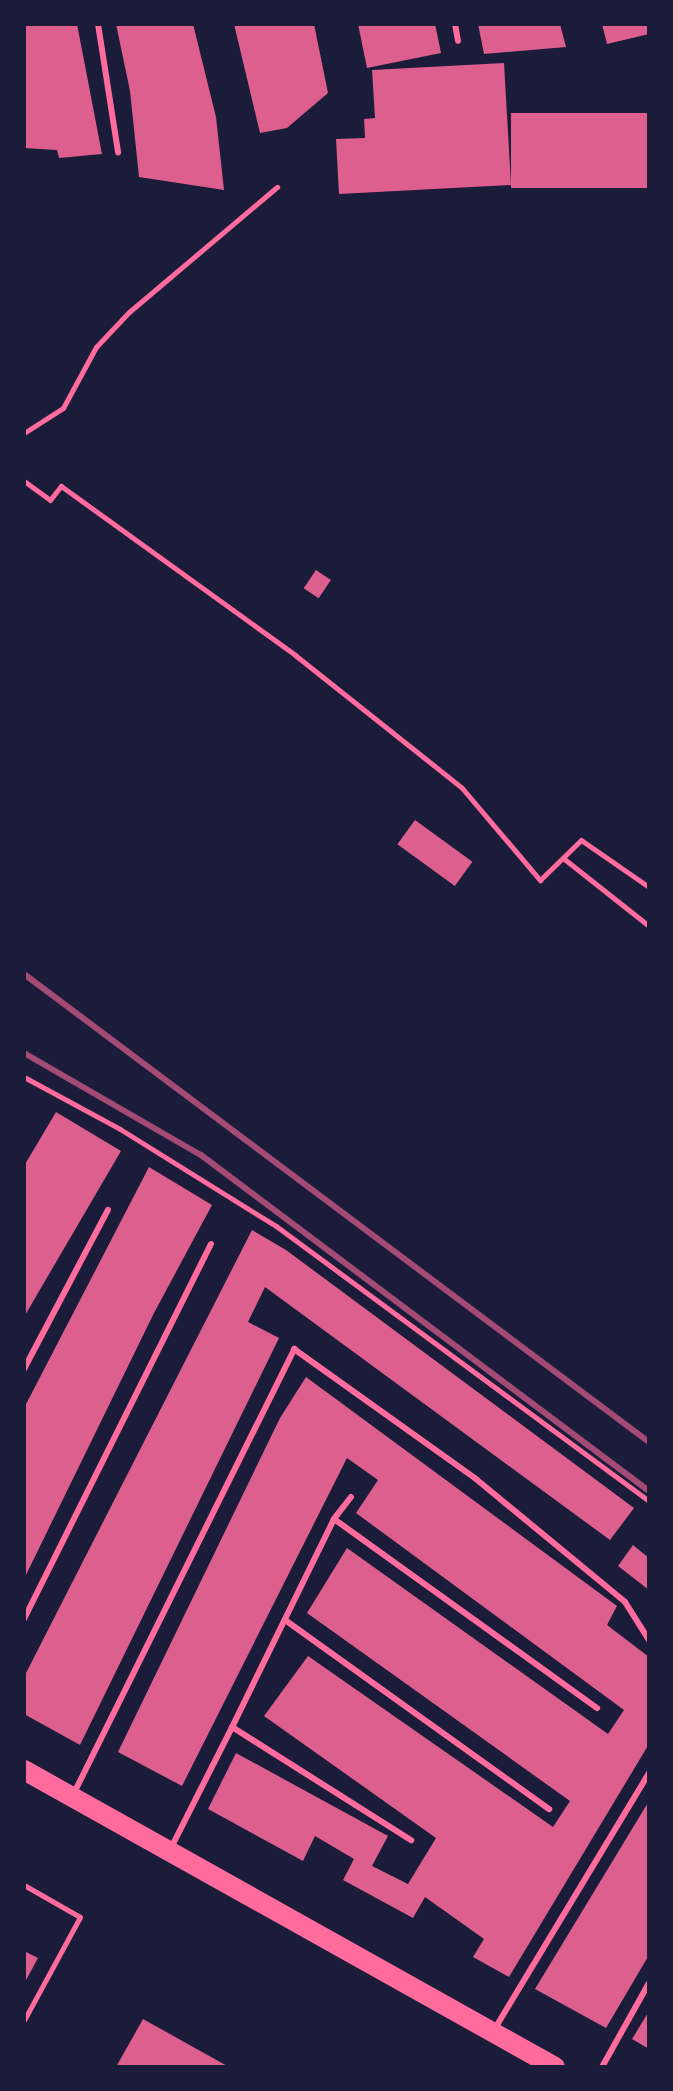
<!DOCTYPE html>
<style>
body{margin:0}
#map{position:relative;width:673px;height:2091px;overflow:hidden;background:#1b1b3a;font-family:"Exo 2",sans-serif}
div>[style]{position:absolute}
.building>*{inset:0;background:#dd5f8e;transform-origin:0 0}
.path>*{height:5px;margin:-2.5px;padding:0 2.5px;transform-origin:2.5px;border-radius:2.5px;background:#ff6b9d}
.service>*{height:6px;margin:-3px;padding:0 3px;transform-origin:3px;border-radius:3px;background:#ff6b9d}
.primary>*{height:20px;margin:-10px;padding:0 10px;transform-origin:10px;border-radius:10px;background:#ff6b9d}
.rail>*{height:6px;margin:-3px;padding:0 3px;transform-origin:3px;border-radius:3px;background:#a44b75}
span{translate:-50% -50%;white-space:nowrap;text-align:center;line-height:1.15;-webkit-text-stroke:8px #1b1b3a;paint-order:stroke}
.frame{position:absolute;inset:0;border:26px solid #1b1b3a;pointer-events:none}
</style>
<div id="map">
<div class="building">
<div style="clip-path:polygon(24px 24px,77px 24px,102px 154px,59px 158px,57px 150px,24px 148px)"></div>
<div style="clip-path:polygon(116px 24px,193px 24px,216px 117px,224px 190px,139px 177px,130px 91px)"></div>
<div style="clip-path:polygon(234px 24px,314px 24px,328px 93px,287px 128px,260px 133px)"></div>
<div style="clip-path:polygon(358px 24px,435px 24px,441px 53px,367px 68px)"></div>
<div style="clip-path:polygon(478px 24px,560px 24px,566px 47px,484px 54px)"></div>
<div style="clip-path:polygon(602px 24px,649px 24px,649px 34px,607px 44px)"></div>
<div style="clip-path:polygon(504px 63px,511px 185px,339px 194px,336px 139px,365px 138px,364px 119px,375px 118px,372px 70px)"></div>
<div style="left:649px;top:113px;width:75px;height:138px;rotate:90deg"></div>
<div style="left:316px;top:570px;width:18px;height:22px;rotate:34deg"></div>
<div style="left:415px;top:820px;width:71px;height:30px;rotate:36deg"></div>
<div style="clip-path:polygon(56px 1112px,121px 1151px,24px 1317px,24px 1166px)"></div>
<div style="clip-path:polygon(149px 1167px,212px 1205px,154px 1313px,24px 1579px,24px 1408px)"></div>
<div style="clip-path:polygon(252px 1230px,286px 1250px,634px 1508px,610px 1540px,265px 1287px,248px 1322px,279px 1338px,80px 1745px,24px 1714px,24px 1677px)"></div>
<div style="clip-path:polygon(306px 1377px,617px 1606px,607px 1625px,649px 1657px,649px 1744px,509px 1977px,473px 1957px,484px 1939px,425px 1897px,413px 1918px,343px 1880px,354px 1859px,315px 1836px,303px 1861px,208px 1809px,236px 1753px,388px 1836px,372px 1866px,408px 1884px,436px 1838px,264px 1716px,308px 1656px,553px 1827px,570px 1801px,307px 1613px,347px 1548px,608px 1734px,624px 1710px,356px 1513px,378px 1480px,347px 1458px,182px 1786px,118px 1752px,280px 1418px)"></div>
<div style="clip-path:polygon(633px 1545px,649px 1558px,649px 1590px,618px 1566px)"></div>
<div style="clip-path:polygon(649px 1801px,649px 1955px,606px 2028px,535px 1989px)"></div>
<div style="clip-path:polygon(24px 1951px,38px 1958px,24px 1984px)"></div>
<div style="clip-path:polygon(649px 2011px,649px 2049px,632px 2039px)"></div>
<div style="clip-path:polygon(143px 2019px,229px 2067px,116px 2067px)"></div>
</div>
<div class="path">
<div style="left:24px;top:433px;width:46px;rotate:-32.7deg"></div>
<div style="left:63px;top:408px;width:69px;rotate:-61.6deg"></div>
<div style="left:96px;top:347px;width:48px;rotate:-46.7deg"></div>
<div style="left:129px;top:312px;width:194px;rotate:-40.2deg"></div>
<div style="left:24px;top:481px;width:32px;rotate:36deg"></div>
<div style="left:50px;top:500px;width:18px;rotate:-52deg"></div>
<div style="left:61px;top:486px;width:289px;rotate:35.8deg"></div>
<div style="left:295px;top:655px;width:213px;rotate:38.5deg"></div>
<div style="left:462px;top:788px;width:121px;rotate:49.7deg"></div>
<div style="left:540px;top:880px;width:57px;rotate:-44.3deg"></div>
<div style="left:581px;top:840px;width:83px;rotate:34.7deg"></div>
<div style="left:563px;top:858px;width:110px;rotate:38.3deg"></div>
<div style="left:24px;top:1077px;width:109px;rotate:28.4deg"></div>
<div style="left:120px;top:1129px;width:184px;rotate:31.9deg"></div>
<div style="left:276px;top:1226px;width:463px;rotate:36.4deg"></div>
<div style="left:24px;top:1885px;width:64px;rotate:29.7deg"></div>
<div style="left:80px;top:1917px;width:117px;rotate:118.5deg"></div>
</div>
<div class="service">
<div style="left:98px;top:24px;width:130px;rotate:81.1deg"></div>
<div style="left:455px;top:24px;width:17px;rotate:80deg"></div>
<div style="left:24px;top:1369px;width:180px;rotate:-62.2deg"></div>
<div style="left:351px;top:1497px;width:28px;rotate:128deg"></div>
<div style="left:334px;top:1519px;width:232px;rotate:116.1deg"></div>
<div style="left:232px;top:1727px;width:212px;rotate:32.3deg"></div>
<div style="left:334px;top:1519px;width:324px;rotate:35.7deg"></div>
<div style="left:24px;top:1619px;width:419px;rotate:-63.5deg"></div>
<div style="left:285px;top:1620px;width:325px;rotate:35.6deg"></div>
<div style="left:74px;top:1793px;width:496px;rotate:-63.6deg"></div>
<div style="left:294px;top:1349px;width:224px;rotate:35.5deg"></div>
<div style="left:476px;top:1479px;width:193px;rotate:39.5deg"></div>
<div style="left:625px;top:1602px;width:45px;rotate:57.7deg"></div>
<div style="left:172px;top:1846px;width:133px;rotate:-63.2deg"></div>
<div style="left:494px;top:2030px;width:300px;rotate:-58.9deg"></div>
<div style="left:602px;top:2067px;width:96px;rotate:-60.8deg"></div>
</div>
<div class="primary">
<div style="left:24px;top:1770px;width:608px;rotate:29.22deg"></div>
</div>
<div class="rail">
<div style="left:24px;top:974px;width:781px;rotate:36.83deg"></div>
<div style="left:24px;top:1053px;width:204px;rotate:30deg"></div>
<div style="left:201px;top:1155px;width:560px;rotate:36.87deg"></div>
</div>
<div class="frame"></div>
</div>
